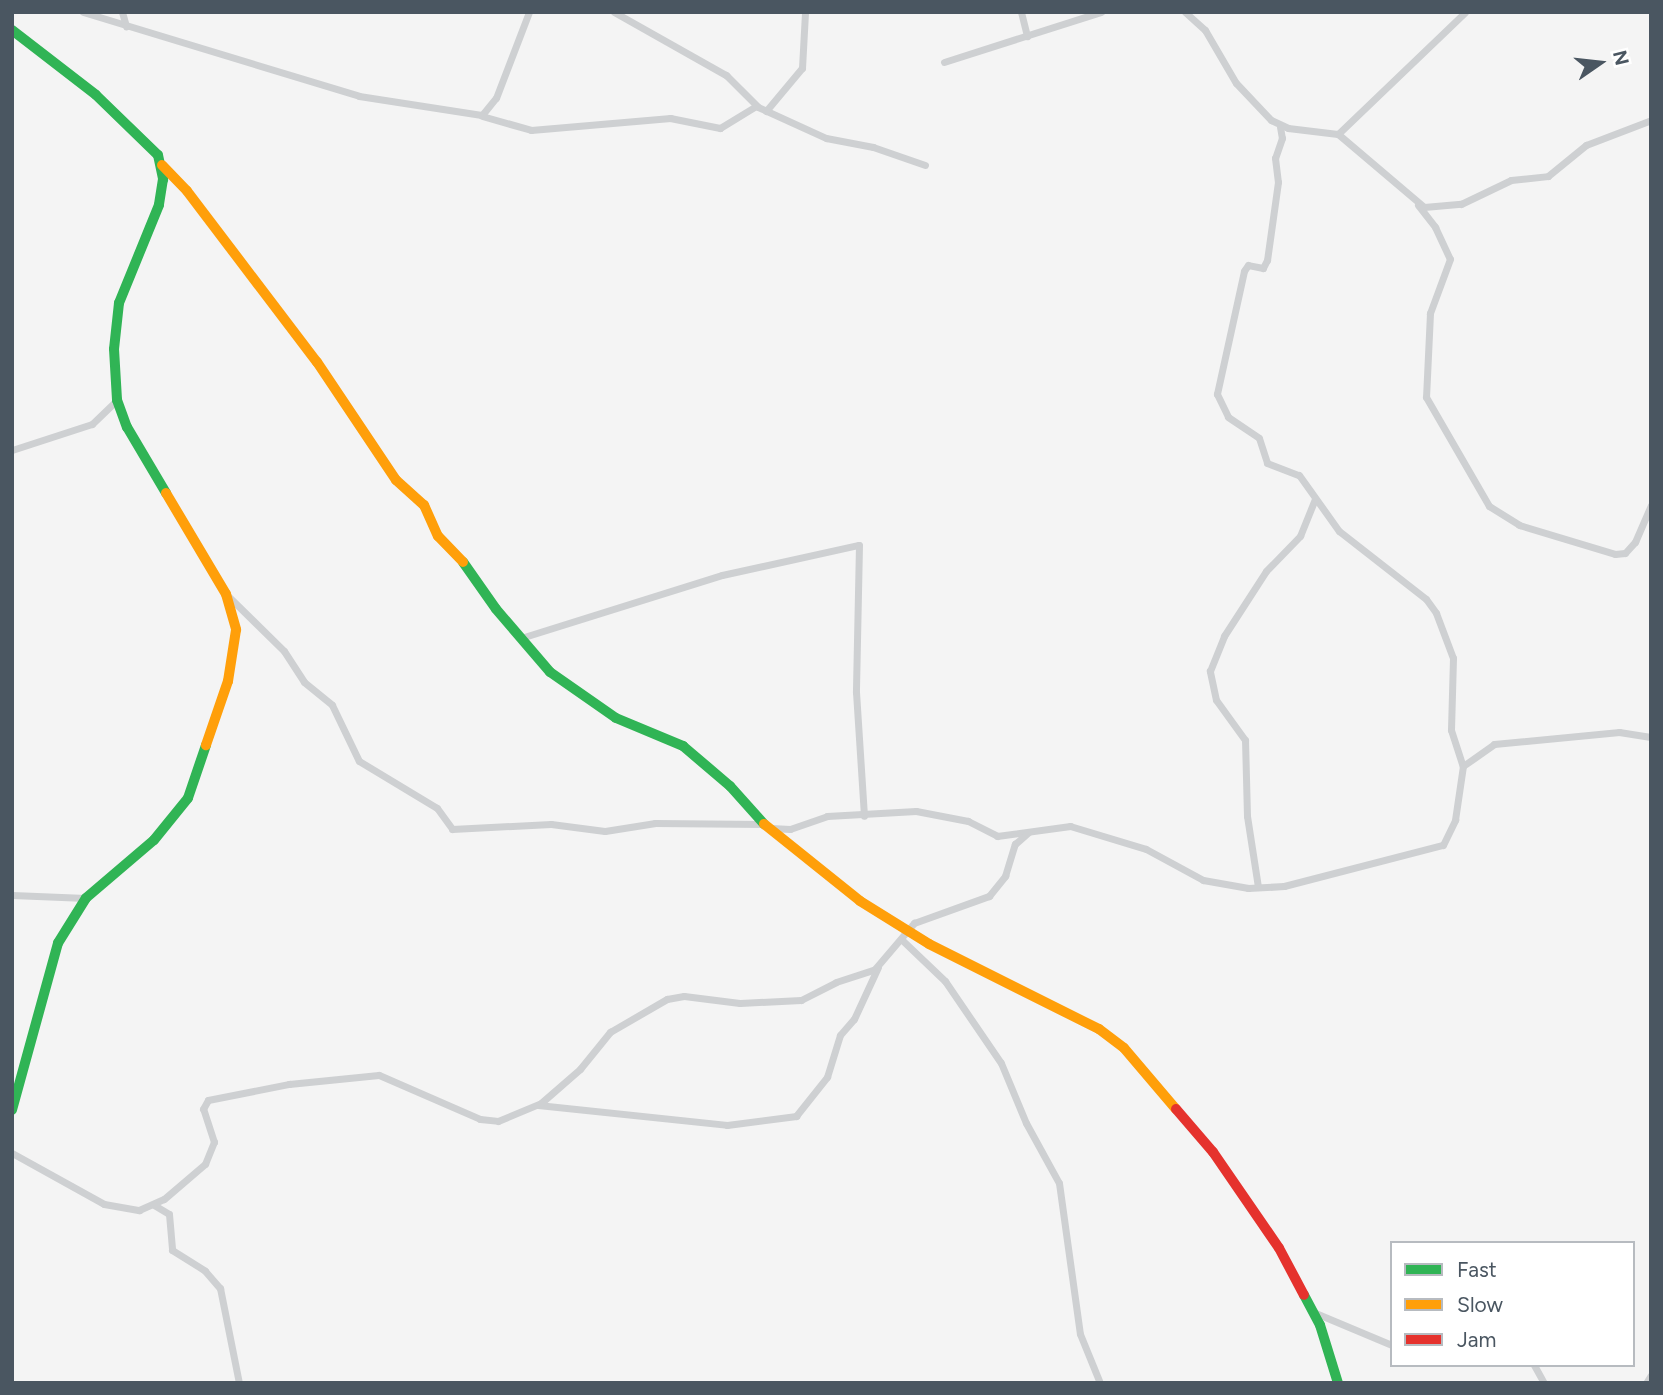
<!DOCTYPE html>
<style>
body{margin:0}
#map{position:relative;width:1663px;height:1395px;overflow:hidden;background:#f4f4f4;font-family:Figtree,sans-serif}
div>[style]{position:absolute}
.street>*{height:7px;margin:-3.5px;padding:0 3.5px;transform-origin:3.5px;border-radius:3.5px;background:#ced0d2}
.fast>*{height:10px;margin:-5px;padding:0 5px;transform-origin:5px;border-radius:5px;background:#30b455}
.slow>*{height:10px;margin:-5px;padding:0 5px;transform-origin:5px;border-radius:5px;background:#ff9f0a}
.jam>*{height:10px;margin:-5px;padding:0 5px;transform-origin:5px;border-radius:5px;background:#e5322d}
span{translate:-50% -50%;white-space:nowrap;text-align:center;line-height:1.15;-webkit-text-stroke:5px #fff;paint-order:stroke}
.frame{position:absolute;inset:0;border:14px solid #4a5661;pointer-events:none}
.legend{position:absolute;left:1390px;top:1241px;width:245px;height:126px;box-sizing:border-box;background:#fff;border:2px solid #b7bbc0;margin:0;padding:9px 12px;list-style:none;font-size:21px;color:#4a5661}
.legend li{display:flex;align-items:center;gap:14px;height:35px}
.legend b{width:35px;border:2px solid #b7bbc0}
.north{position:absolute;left:1565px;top:28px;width:70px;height:70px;-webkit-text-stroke:5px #fff;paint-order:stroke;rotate:76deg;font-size:19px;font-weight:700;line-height:28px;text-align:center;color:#4a5661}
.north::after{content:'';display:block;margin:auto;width:24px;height:32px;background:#4a5661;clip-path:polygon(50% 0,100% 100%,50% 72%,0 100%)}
</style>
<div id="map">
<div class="street">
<div style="left:83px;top:12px;width:288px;rotate:16.9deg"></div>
<div style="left:359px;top:96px;width:124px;rotate:8.8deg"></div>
<div style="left:482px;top:115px;width:22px;rotate:-51deg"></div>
<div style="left:496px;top:98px;width:92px;rotate:-69deg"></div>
<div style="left:122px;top:12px;width:15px;rotate:74deg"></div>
<div style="left:614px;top:12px;width:129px;rotate:29.4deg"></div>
<div style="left:726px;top:75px;width:45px;rotate:45deg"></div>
<div style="left:758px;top:107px;width:75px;rotate:24.5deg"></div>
<div style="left:826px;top:138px;width:48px;rotate:10.8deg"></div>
<div style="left:873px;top:147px;width:55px;rotate:19.1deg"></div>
<div style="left:1021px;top:12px;width:25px;rotate:76deg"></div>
<div style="left:1185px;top:12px;width:27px;rotate:42deg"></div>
<div style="left:1205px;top:30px;width:61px;rotate:59.7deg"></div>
<div style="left:1236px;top:83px;width:51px;rotate:46.6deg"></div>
<div style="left:1271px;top:120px;width:19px;rotate:25deg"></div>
<div style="left:1288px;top:128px;width:50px;rotate:6.8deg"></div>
<div style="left:1338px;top:134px;width:113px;rotate:40.3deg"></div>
<div style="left:1424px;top:207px;width:37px;rotate:-5deg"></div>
<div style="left:1461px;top:204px;width:55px;rotate:-25.6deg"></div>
<div style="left:1511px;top:180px;width:37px;rotate:-6deg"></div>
<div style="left:1548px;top:176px;width:49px;rotate:-39.2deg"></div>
<div style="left:1586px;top:145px;width:70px;rotate:-21deg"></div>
<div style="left:944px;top:62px;width:165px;rotate:-17.7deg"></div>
<div style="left:766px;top:111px;width:56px;rotate:-50.1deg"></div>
<div style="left:802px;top:68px;width:56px;rotate:-86.9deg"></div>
<div style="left:482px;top:116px;width:51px;rotate:15.9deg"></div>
<div style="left:531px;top:130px;width:140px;rotate:-4.9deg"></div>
<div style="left:670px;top:118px;width:51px;rotate:11.3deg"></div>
<div style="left:720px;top:128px;width:42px;rotate:-31.4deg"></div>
<div style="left:1280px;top:127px;width:11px;rotate:80deg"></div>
<div style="left:1282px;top:138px;width:21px;rotate:109deg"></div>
<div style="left:1275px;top:158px;width:24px;rotate:83deg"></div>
<div style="left:1278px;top:182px;width:79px;rotate:98deg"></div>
<div style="left:1267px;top:260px;width:9px;rotate:117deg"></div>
<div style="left:1263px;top:268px;width:15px;rotate:-169deg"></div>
<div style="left:1248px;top:265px;width:7px;rotate:124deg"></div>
<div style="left:1244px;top:271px;width:126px;rotate:102.4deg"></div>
<div style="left:1217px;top:394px;width:25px;rotate:64deg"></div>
<div style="left:1228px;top:417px;width:37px;rotate:34deg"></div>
<div style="left:1259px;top:438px;width:26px;rotate:72deg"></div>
<div style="left:1267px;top:463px;width:34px;rotate:21deg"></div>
<div style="left:1299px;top:475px;width:69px;rotate:54.5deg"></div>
<div style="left:1339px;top:531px;width:110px;rotate:38deg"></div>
<div style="left:1426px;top:599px;width:17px;rotate:54deg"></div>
<div style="left:1436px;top:613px;width:48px;rotate:69.3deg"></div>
<div style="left:1453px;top:658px;width:72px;rotate:91.6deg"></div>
<div style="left:1451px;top:730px;width:38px;rotate:72deg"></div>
<div style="left:1338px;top:134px;width:176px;rotate:-43.8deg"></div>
<div style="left:1418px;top:205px;width:28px;rotate:52deg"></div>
<div style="left:1435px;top:227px;width:35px;rotate:65deg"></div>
<div style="left:1450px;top:259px;width:58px;rotate:110.3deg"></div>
<div style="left:1430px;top:313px;width:84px;rotate:92.7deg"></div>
<div style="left:1426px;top:397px;width:126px;rotate:60deg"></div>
<div style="left:1489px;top:506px;width:36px;rotate:32deg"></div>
<div style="left:1519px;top:525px;width:100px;rotate:16.8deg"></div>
<div style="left:1615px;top:554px;width:10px;rotate:-6deg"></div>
<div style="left:1625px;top:553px;width:15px;rotate:-48deg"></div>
<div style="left:1635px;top:542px;width:40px;rotate:-66.6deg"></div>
<div style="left:12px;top:450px;width:84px;rotate:-18deg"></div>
<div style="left:92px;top:424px;width:35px;rotate:-44deg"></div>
<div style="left:226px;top:594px;width:81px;rotate:44.5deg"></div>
<div style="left:284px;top:651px;width:37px;rotate:57deg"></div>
<div style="left:304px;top:682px;width:36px;rotate:39deg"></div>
<div style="left:332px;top:705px;width:62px;rotate:64.3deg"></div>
<div style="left:359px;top:761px;width:91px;rotate:31.1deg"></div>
<div style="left:437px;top:808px;width:26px;rotate:54deg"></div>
<div style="left:452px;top:829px;width:99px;rotate:-2.9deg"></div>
<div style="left:551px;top:824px;width:54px;rotate:7.4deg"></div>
<div style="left:605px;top:831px;width:51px;rotate:-9.1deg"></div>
<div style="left:655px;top:823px;width:109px;rotate:0.5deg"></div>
<div style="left:524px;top:637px;width:207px;rotate:-17.4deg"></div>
<div style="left:722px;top:575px;width:140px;rotate:-12.4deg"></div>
<div style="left:859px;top:545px;width:147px;rotate:91.2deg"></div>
<div style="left:856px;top:692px;width:124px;rotate:86.3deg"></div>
<div style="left:771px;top:828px;width:19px;rotate:3deg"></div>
<div style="left:790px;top:829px;width:39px;rotate:-19deg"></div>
<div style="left:827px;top:816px;width:89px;rotate:-3.2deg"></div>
<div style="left:916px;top:811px;width:53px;rotate:10.9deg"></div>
<div style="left:968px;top:821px;width:33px;rotate:27deg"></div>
<div style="left:997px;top:836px;width:74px;rotate:-7.8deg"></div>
<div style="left:1070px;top:826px;width:79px;rotate:16.8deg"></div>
<div style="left:1146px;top:849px;width:65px;rotate:28.5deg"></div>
<div style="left:1203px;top:880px;width:46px;rotate:10.1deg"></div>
<div style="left:1248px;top:888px;width:36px;rotate:-3deg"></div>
<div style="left:1284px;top:886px;width:164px;rotate:-14.5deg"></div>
<div style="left:1443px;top:845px;width:28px;rotate:-64deg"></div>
<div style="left:1455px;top:820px;width:55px;rotate:-81.6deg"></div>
<div style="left:1463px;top:766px;width:38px;rotate:-35deg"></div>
<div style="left:1494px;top:744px;width:126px;rotate:-5.5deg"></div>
<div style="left:1619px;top:732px;width:32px;rotate:9deg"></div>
<div style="left:1258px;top:887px;width:72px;rotate:-98.8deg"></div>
<div style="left:1247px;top:816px;width:76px;rotate:-91.5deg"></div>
<div style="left:1245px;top:740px;width:49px;rotate:-125.9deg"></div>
<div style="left:1216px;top:700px;width:30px;rotate:-102deg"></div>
<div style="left:1210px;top:671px;width:38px;rotate:-68deg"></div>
<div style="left:1224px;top:636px;width:77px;rotate:-57.1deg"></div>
<div style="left:1266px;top:571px;width:49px;rotate:-45.8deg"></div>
<div style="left:1300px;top:536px;width:40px;rotate:-68deg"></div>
<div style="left:12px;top:895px;width:74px;rotate:2.3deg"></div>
<div style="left:901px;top:939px;width:61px;rotate:43.7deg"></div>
<div style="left:945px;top:981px;width:99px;rotate:55.7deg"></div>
<div style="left:1001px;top:1063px;width:65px;rotate:67.4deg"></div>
<div style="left:1026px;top:1123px;width:68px;rotate:61.2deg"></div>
<div style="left:1059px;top:1183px;width:152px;rotate:82.1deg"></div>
<div style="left:1080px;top:1334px;width:53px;rotate:67.8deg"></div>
<div style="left:538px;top:1105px;width:190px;rotate:6deg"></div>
<div style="left:727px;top:1125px;width:70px;rotate:-7.4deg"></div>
<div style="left:796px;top:1116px;width:50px;rotate:-51.5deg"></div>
<div style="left:827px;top:1077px;width:44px;rotate:-72.8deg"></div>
<div style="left:840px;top:1035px;width:21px;rotate:-49deg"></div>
<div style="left:854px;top:1019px;width:57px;rotate:-65.2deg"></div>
<div style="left:12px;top:1153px;width:105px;rotate:29deg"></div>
<div style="left:104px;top:1204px;width:36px;rotate:10deg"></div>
<div style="left:139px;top:1210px;width:27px;rotate:-24deg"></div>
<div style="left:164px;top:1199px;width:54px;rotate:-40.5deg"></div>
<div style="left:205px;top:1164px;width:24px;rotate:-68deg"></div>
<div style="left:214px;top:1142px;width:35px;rotate:-108deg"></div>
<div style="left:203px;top:1109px;width:10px;rotate:-61deg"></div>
<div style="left:208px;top:1100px;width:83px;rotate:-11.2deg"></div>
<div style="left:289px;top:1084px;width:90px;rotate:-5.7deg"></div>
<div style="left:379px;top:1075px;width:110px;rotate:23.5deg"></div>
<div style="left:480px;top:1119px;width:18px;rotate:6deg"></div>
<div style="left:498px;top:1121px;width:47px;rotate:-22.7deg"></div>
<div style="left:541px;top:1103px;width:52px;rotate:-41.1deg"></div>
<div style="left:580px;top:1069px;width:48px;rotate:-51deg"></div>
<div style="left:610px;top:1032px;width:66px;rotate:-30.1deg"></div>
<div style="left:667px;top:999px;width:17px;rotate:-10deg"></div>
<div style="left:684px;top:996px;width:56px;rotate:7.1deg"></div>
<div style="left:740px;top:1003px;width:61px;rotate:-2.8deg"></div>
<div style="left:801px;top:1000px;width:39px;rotate:-27deg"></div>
<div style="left:836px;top:982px;width:40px;rotate:-18deg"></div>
<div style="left:874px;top:970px;width:62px;rotate:-49.6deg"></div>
<div style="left:914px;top:923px;width:80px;rotate:-19.8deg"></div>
<div style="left:989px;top:896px;width:26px;rotate:-51deg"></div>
<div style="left:1005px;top:876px;width:34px;rotate:-73deg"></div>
<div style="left:1015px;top:844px;width:18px;rotate:-41deg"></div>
<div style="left:154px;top:1205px;width:17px;rotate:31deg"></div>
<div style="left:169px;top:1214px;width:36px;rotate:85deg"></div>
<div style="left:172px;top:1250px;width:39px;rotate:32deg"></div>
<div style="left:205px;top:1271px;width:23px;rotate:49deg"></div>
<div style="left:220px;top:1288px;width:97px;rotate:78.7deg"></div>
<div style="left:1313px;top:1312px;width:86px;rotate:22.7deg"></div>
<div style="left:1534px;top:1365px;width:21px;rotate:61deg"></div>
<div style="left:1646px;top:1383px;width:9px;rotate:-58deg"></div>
</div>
<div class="fast">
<div style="left:12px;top:30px;width:106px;rotate:37.7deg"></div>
<div style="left:96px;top:95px;width:86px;rotate:44.1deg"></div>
<div style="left:158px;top:155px;width:25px;rotate:78deg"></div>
<div style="left:163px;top:179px;width:26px;rotate:99deg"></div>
<div style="left:159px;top:205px;width:106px;rotate:112.2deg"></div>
<div style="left:119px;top:303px;width:46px;rotate:96.2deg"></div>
<div style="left:114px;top:349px;width:51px;rotate:86.6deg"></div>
<div style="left:117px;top:400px;width:29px;rotate:70deg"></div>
<div style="left:127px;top:427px;width:77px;rotate:59.4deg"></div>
<div style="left:463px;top:562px;width:57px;rotate:54.9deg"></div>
<div style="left:496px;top:609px;width:83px;rotate:49.4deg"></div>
<div style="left:550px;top:672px;width:80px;rotate:34.9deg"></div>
<div style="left:616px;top:718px;width:73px;rotate:22.7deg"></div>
<div style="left:683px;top:746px;width:62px;rotate:40.4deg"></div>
<div style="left:730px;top:786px;width:51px;rotate:48.2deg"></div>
<div style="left:12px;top:1110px;width:173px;rotate:-74.6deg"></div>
<div style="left:58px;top:943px;width:53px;rotate:-58.1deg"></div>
<div style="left:86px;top:898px;width:89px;rotate:-40.5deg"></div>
<div style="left:154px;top:840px;width:54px;rotate:-51deg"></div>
<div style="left:188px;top:798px;width:56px;rotate:-71.2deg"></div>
<div style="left:1304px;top:1295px;width:34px;rotate:62deg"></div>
<div style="left:1320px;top:1325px;width:61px;rotate:72.8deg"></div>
</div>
<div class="slow">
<div style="left:162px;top:165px;width:36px;rotate:46deg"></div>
<div style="left:187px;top:191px;width:215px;rotate:52.8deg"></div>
<div style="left:317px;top:362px;width:142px;rotate:56.2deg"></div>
<div style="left:396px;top:480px;width:38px;rotate:42deg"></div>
<div style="left:424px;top:505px;width:34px;rotate:66deg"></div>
<div style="left:438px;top:536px;width:36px;rotate:46deg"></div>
<div style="left:166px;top:493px;width:117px;rotate:59.3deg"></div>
<div style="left:226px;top:594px;width:37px;rotate:74deg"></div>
<div style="left:236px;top:630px;width:52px;rotate:98.9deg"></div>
<div style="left:228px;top:681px;width:68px;rotate:109deg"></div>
<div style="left:764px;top:824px;width:123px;rotate:38.7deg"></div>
<div style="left:860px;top:901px;width:81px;rotate:31.9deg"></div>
<div style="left:929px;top:944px;width:190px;rotate:26.6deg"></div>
<div style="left:1099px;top:1029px;width:31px;rotate:37deg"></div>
<div style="left:1124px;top:1048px;width:80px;rotate:49.6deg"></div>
</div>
<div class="jam">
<div style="left:1176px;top:1109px;width:57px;rotate:49.3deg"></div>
<div style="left:1213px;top:1152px;width:116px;rotate:55.5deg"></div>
<div style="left:1279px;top:1248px;width:53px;rotate:62deg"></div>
</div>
<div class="frame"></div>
<ul class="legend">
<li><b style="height:9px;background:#30b455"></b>Fast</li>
<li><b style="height:9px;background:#ff9f0a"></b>Slow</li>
<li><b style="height:9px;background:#e5322d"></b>Jam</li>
</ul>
<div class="north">N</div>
</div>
